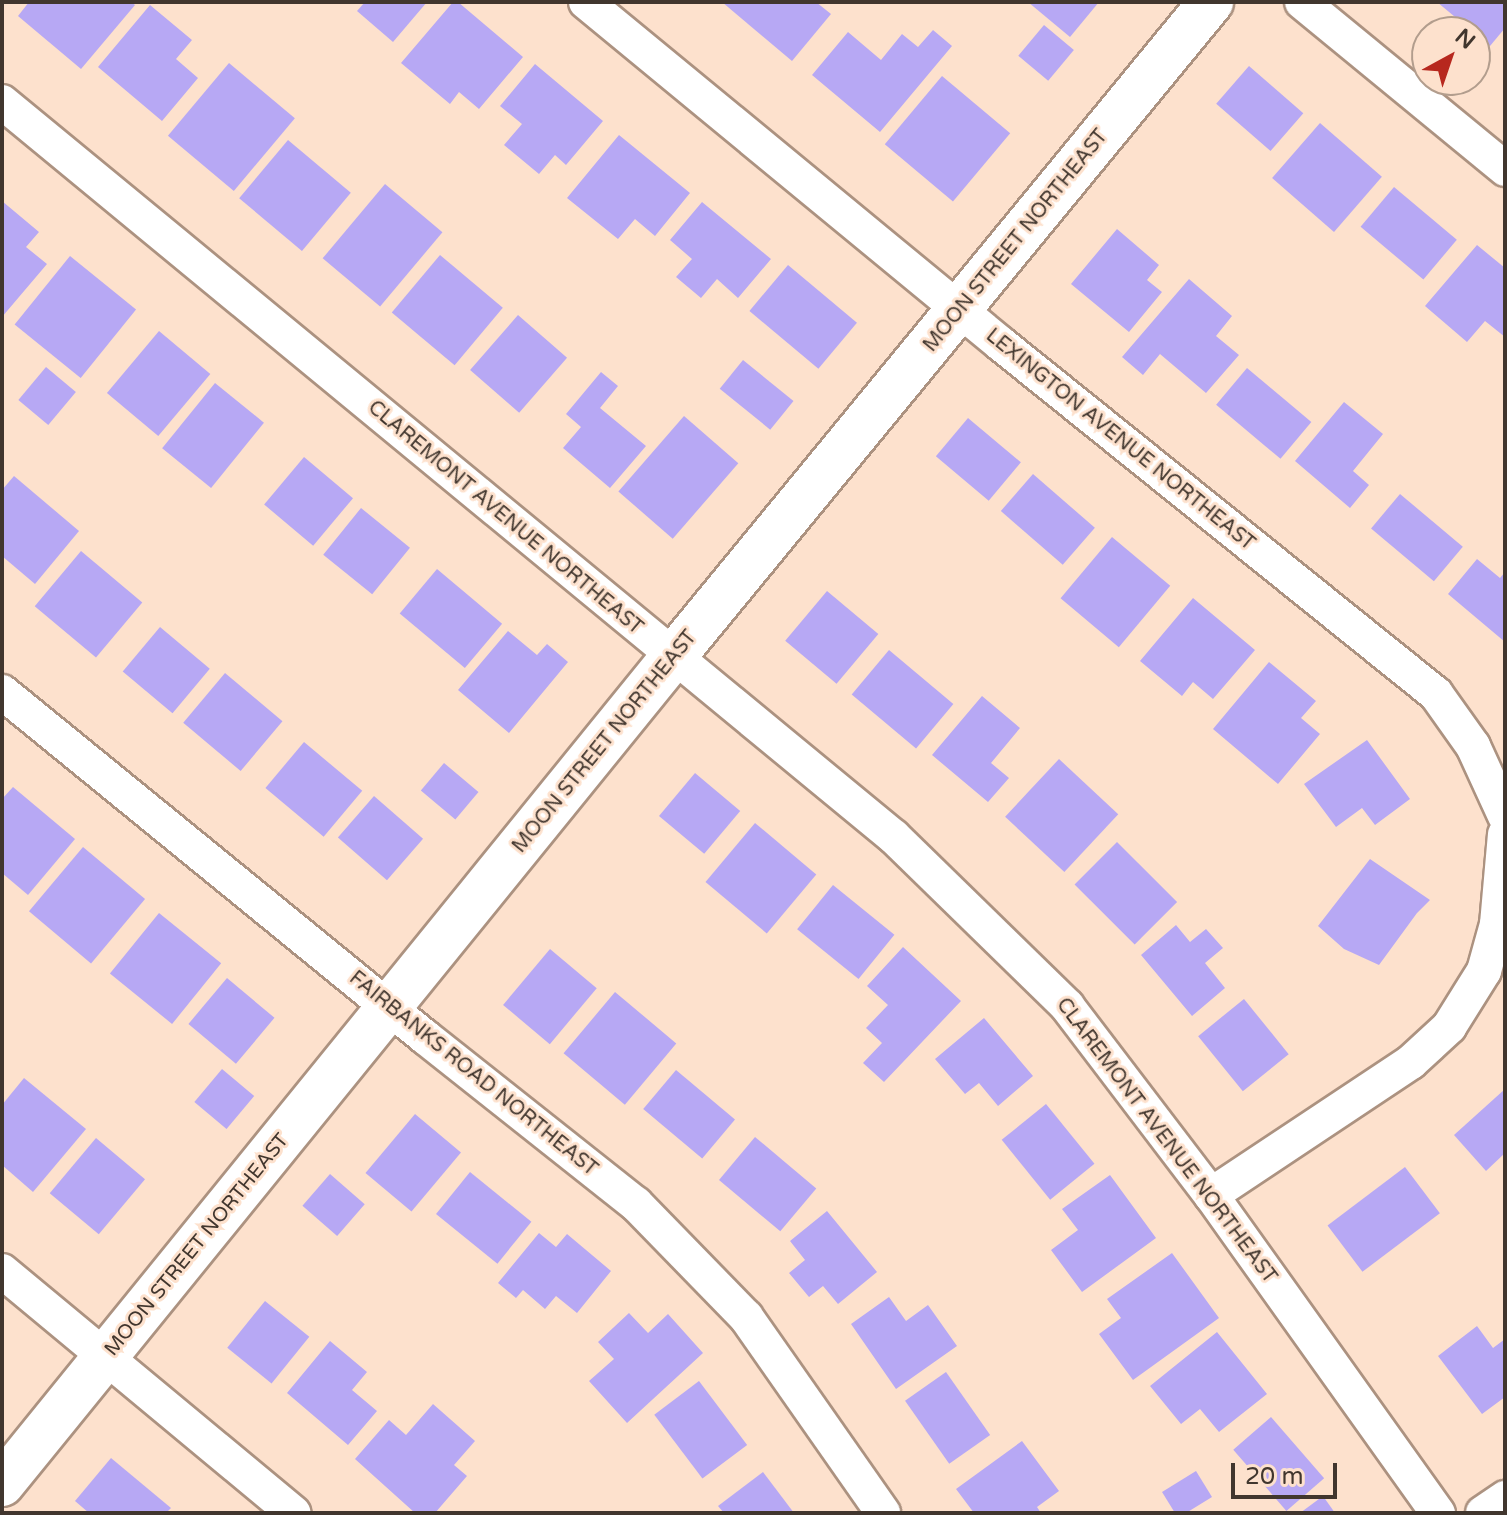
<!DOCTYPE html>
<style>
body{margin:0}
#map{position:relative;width:1507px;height:1515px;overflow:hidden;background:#fde1cd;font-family:"Varela Round",sans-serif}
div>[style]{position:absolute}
.building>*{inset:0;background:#b7a8f4;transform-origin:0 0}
.roads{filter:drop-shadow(2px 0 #ac9280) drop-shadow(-2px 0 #ac9280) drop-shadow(0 2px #ac9280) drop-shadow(0 -2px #ac9280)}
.street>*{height:34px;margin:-17px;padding:0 17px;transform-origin:17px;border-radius:17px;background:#fff}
.secondary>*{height:44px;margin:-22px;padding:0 22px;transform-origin:22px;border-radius:22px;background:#fff}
span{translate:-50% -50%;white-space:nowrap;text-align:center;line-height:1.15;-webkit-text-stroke:6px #fde1cd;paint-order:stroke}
.street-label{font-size:20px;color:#41362e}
.frame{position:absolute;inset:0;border:4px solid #41362e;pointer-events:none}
.north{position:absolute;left:1411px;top:16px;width:80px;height:80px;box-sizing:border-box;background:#fde1cd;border:2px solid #b29d8d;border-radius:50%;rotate:40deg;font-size:22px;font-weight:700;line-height:32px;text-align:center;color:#41362e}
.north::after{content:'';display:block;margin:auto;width:28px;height:36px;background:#b7281e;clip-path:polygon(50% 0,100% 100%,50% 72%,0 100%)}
.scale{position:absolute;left:1231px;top:1463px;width:106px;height:36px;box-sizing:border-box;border:4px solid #41362e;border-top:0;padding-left:10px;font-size:24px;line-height:28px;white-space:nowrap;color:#41362e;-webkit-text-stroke:6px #fde1cd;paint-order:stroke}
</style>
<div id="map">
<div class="building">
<div style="clip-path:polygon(29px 2px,131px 2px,135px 5px,81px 69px,18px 16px)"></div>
<div style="clip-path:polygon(365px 2px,427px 2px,393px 42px,357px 11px)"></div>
<div style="clip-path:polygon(453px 2px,458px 2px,523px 57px,479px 109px,459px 92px,450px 104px,401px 63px)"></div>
<div style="clip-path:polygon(722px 2px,816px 2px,831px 14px,792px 61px)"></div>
<div style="clip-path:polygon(1028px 2px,1099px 2px,1070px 37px)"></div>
<div style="clip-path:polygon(1437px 2px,1505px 2px,1505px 28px,1490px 46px)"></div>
<div style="clip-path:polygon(150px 5px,192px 40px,176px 59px,198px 78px,162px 121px,98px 67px)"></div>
<div style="left:1044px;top:25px;width:39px;height:40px;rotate:40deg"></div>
<div style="clip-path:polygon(933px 30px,952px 46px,880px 132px,812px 75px,848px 32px,881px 60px,902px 34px,918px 47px)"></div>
<div style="left:229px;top:63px;width:86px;height:95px;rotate:40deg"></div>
<div style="clip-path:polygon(535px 64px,603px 121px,566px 165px,555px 155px,539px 174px,504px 145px,522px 124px,500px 106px)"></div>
<div style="left:1249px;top:66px;width:72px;height:50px;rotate:41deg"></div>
<div style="left:942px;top:76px;width:89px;height:89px;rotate:40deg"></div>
<div style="left:1320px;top:123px;width:82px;height:73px;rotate:41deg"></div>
<div style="clip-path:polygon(619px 135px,690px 193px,655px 236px,635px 219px,618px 239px,567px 198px)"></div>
<div style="left:288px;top:140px;width:82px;height:76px;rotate:40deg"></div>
<div style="left:385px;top:184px;width:75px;height:97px;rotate:40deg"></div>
<div style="left:1394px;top:187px;width:82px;height:52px;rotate:40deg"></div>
<div style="clip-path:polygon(2px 201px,39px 232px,26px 247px,47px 264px,2px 317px)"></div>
<div style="clip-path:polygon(702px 202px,771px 259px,738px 298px,717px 279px,701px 298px,676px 277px,692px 259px,670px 240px)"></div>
<div style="clip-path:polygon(1117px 229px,1159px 265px,1147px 280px,1162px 292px,1129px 332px,1071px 284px)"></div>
<div style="clip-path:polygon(1477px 245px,1505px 268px,1505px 337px,1485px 321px,1467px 342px,1425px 306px)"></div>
<div style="left:440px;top:255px;width:82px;height:75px;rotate:40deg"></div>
<div style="left:70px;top:256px;width:85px;height:88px;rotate:39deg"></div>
<div style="left:788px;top:265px;width:90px;height:60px;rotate:40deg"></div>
<div style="clip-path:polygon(1189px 279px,1232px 316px,1216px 336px,1239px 355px,1206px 393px,1160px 354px,1143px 375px,1122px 357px)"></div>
<div style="left:518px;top:315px;width:65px;height:73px;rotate:41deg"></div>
<div style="left:159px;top:331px;width:67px;height:81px;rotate:40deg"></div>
<div style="left:743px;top:360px;width:65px;height:37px;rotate:39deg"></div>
<div style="left:46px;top:367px;width:39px;height:43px;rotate:40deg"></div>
<div style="left:1247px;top:368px;width:84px;height:48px;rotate:40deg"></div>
<div style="clip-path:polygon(601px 372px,618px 386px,600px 408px,646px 446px,610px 488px,563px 448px,581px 427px,566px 414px)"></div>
<div style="left:215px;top:383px;width:63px;height:84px;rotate:39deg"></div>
<div style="clip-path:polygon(1344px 402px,1383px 434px,1353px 471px,1369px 485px,1350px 508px,1295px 461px)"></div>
<div style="left:684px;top:416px;width:72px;height:100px;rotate:41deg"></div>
<div style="left:968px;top:418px;width:69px;height:50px;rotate:40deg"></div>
<div style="left:304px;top:457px;width:64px;height:62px;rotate:40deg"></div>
<div style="left:1033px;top:474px;width:82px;height:49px;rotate:41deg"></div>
<div style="clip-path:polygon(14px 476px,79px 531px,35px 584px,2px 556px,2px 490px)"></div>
<div style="left:1400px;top:494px;width:82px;height:45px;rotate:40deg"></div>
<div style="left:361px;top:508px;width:63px;height:60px;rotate:39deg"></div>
<div style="left:1112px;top:537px;width:76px;height:80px;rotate:40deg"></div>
<div style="left:81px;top:551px;width:80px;height:72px;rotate:40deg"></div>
<div style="clip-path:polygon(1477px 559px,1500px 578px,1505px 572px,1505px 642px,1448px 594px)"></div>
<div style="left:437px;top:569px;width:85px;height:58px;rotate:40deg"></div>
<div style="left:827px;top:591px;width:67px;height:65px;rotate:40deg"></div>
<div style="clip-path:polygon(1193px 598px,1255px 650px,1213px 699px,1193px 682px,1182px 696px,1140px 661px)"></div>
<div style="left:160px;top:627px;width:65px;height:58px;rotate:40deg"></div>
<div style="clip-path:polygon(508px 631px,537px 655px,547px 644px,568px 662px,509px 733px,458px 690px)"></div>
<div style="left:889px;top:650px;width:84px;height:58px;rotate:40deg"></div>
<div style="clip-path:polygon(1269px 662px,1316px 701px,1301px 718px,1320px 734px,1278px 784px,1213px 729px)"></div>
<div style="left:225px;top:673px;width:75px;height:65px;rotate:40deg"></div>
<div style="clip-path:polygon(982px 696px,1020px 728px,991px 763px,1009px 778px,988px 802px,932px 755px)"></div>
<div style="clip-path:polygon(1367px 740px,1410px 799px,1375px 825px,1362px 808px,1336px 827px,1304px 784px)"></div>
<div style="left:304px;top:742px;width:76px;height:60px;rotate:40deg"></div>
<div style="left:1059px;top:759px;width:81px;height:79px;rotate:43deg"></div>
<div style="left:444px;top:763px;width:45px;height:36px;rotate:40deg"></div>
<div style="left:695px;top:773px;width:59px;height:56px;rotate:40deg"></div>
<div style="clip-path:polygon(13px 787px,75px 839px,28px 895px,2px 873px,2px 799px)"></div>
<div style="left:374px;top:796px;width:65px;height:55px;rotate:41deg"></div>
<div style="left:755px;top:823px;width:80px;height:77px;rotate:40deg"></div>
<div style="left:1117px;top:842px;width:85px;height:60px;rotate:45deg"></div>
<div style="left:83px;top:847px;width:81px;height:84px;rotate:40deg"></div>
<div style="clip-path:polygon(1370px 859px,1430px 900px,1417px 913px,1379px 965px,1344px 949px,1318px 926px)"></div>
<div style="left:833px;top:885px;width:79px;height:57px;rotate:39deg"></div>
<div style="left:159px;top:913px;width:80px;height:78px;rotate:39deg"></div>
<div style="clip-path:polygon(1176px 925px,1190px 942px,1206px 929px,1223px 948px,1205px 963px,1225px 988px,1192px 1016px,1141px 955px)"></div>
<div style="clip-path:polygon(903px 947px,961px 1001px,884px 1082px,863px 1063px,882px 1043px,866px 1028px,888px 1005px,867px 986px)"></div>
<div style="left:550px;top:949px;width:61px;height:73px;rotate:40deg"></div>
<div style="left:227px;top:978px;width:62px;height:60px;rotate:40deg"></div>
<div style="left:615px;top:992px;width:80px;height:80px;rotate:40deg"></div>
<div style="left:1244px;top:999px;width:71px;height:59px;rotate:51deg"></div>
<div style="clip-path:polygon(984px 1018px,1033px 1076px,998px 1106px,979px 1083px,965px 1094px,935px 1059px)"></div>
<div style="left:222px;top:1069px;width:42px;height:43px;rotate:40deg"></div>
<div style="left:676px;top:1070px;width:77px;height:51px;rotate:40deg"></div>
<div style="clip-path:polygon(24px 1078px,86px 1129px,33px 1192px,2px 1165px,2px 1105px)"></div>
<div style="clip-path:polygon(1505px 1089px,1505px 1153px,1486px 1171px,1454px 1135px)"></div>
<div style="left:1046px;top:1104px;width:77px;height:57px;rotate:51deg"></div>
<div style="left:415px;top:1114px;width:60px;height:77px;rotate:40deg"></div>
<div style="left:755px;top:1137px;width:80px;height:56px;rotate:40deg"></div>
<div style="left:96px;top:1138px;width:64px;height:72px;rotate:40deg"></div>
<div style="left:1405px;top:1167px;width:58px;height:97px;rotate:53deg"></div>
<div style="left:470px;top:1172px;width:79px;height:54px;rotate:39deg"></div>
<div style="left:330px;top:1174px;width:46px;height:42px;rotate:41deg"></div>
<div style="clip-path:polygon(1110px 1175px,1156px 1238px,1082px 1292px,1051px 1250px,1078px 1230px,1062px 1209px)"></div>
<div style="clip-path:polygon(827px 1211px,877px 1272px,838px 1304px,823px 1286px,809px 1297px,789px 1273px,805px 1260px,790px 1241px)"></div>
<div style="clip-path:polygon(539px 1233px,556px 1247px,567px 1234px,611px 1271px,577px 1313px,556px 1296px,545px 1309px,523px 1290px,516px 1298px,498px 1283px)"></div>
<div style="clip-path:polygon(1172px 1253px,1219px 1318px,1133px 1380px,1099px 1334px,1121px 1318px,1107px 1299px)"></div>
<div style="clip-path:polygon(889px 1297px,906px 1321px,928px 1305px,957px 1346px,896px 1389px,851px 1324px)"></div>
<div style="left:265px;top:1301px;width:57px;height:60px;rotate:39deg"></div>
<div style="clip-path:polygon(629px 1313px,648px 1333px,668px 1314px,703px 1353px,627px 1423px,589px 1381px,614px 1359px,598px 1342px)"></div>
<div style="clip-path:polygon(1477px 1326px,1493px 1348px,1505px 1339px,1505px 1397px,1482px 1414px,1438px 1356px)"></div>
<div style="clip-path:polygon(1217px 1332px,1267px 1394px,1219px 1432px,1200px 1409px,1181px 1424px,1150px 1386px)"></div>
<div style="clip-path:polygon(330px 1341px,367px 1372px,352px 1390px,377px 1411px,348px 1445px,287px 1393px)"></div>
<div style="left:946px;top:1372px;width:77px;height:50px;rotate:55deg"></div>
<div style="left:699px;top:1381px;width:80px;height:56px;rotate:53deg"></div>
<div style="clip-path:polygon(433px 1404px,475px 1441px,454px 1465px,467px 1476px,435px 1513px,415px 1513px,355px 1459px,389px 1420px,406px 1435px)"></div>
<div style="left:1271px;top:1417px;width:81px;height:50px;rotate:49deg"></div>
<div style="clip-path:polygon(1022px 1441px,1059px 1491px,1037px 1507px,1041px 1513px,974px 1513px,956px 1489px)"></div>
<div style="clip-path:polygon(111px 1458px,171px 1508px,166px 1513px,89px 1513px,75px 1501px)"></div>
<div style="clip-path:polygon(1196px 1471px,1212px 1497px,1186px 1513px,1175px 1513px,1162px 1492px)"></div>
<div style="clip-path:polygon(763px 1472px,794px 1513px,724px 1513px,718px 1506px)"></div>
<div style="clip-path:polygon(1323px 1496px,1335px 1513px,1300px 1513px)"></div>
</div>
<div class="roads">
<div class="street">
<div style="left:586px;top:2px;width:538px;rotate:39.49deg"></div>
<div style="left:1001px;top:344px;width:558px;rotate:38.82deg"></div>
<div style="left:1436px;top:694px;width:64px;rotate:54.6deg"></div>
<div style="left:1473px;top:746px;width:77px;rotate:65.4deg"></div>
<div style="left:1302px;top:2px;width:263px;rotate:39.4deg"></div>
<div style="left:2px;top:102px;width:1156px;rotate:39.49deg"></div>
<div style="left:894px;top:837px;width:242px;rotate:44.3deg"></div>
<div style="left:1067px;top:1006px;width:238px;rotate:52.7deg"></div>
<div style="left:1211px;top:1195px;width:391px;rotate:54.5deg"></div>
<div style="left:2px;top:692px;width:546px;rotate:39.2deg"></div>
<div style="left:425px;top:1037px;width:269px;rotate:38.4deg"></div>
<div style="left:636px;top:1204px;width:158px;rotate:45.8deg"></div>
<div style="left:746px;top:1317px;width:239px;rotate:55deg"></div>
<div style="left:1211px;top:1195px;width:240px;rotate:-33.6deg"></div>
<div style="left:1411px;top:1062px;width:52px;rotate:-42.6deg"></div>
<div style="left:1449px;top:1027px;width:66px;rotate:-58deg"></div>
<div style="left:1484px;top:971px;width:49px;rotate:-74.5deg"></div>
<div style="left:1497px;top:924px;width:90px;rotate:-84.9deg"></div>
<div style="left:2px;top:1271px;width:379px;rotate:39.7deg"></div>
<div style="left:1483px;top:1513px;width:27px;rotate:-34deg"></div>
</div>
<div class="secondary">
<div style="left:2px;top:1484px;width:1065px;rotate:-50.95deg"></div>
<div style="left:673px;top:657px;width:848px;rotate:-50.6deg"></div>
</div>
</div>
<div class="street-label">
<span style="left:1016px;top:241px;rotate:-51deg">MOON STREET NORTHEAST</span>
<span style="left:1120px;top:440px;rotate:39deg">LEXINGTON AVENUE NORTHEAST</span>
<span style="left:505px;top:518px;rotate:40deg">CLAREMONT AVENUE NORTHEAST</span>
<span style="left:605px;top:742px;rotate:-51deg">MOON STREET NORTHEAST</span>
<span style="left:473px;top:1074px;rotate:39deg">FAIRBANKS ROAD NORTHEAST</span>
<span style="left:1166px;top:1141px;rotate:53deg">CLAREMONT AVENUE NORTHEAST</span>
<span style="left:197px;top:1245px;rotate:-51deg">MOON STREET NORTHEAST</span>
</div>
<div class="frame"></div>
<div class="north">N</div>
<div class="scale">20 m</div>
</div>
